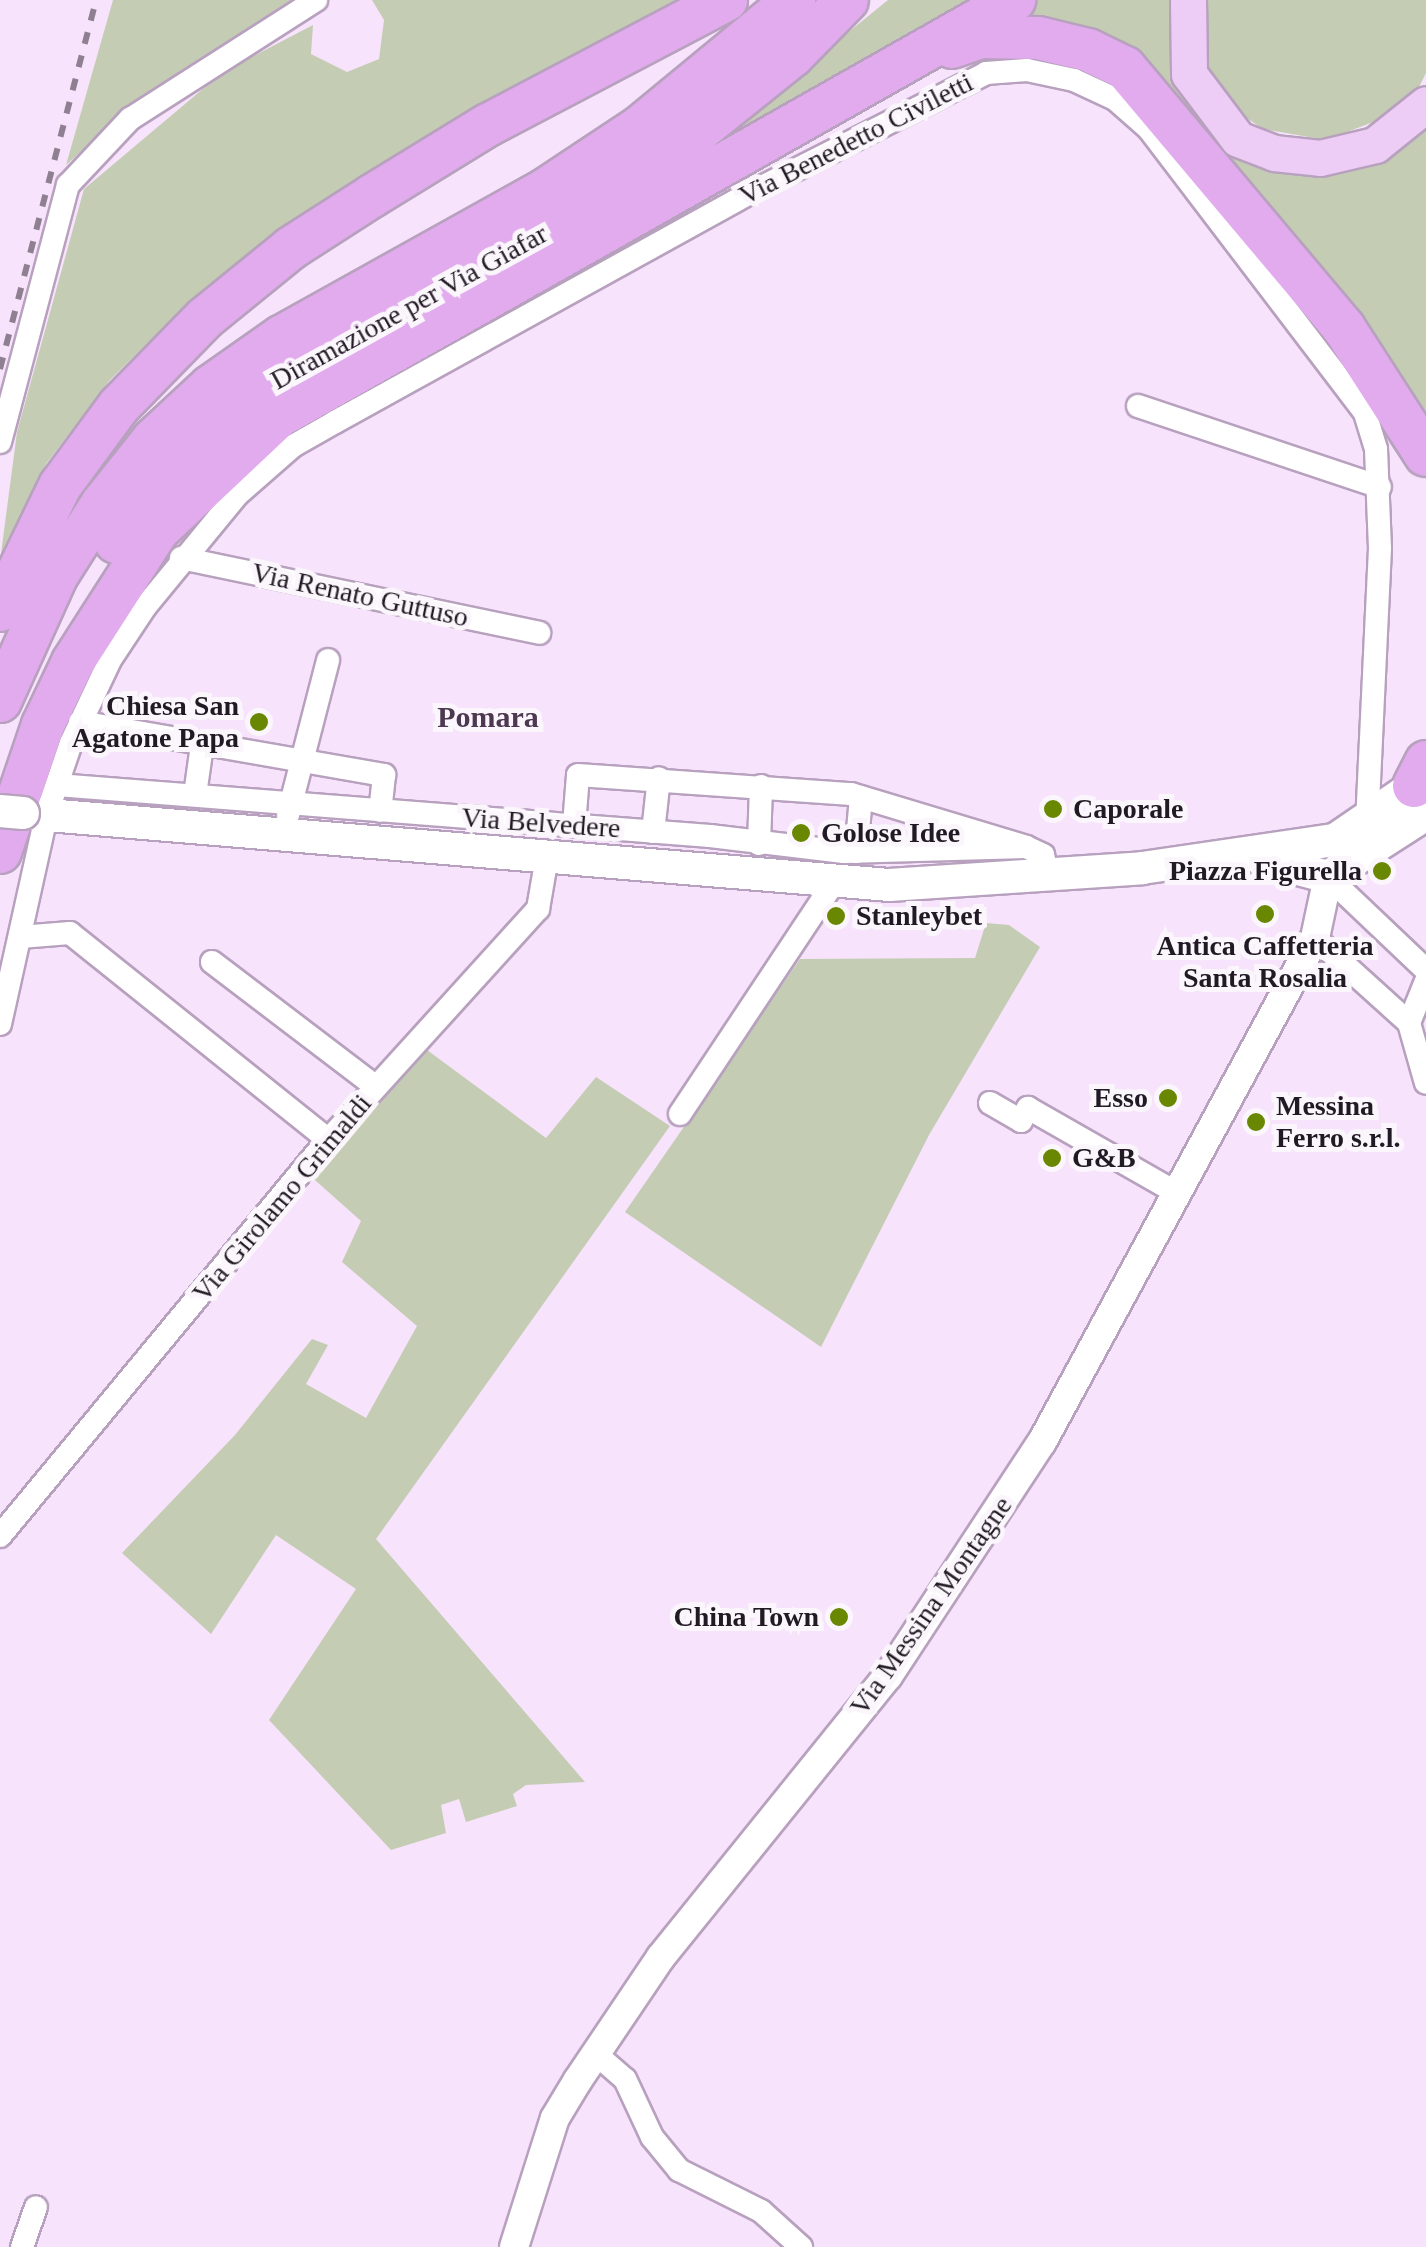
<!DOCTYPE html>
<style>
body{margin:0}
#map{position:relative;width:1426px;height:2247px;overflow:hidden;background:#f7e3fc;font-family:"Times New Roman",serif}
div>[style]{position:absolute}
.green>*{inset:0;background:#c4cdb4}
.roads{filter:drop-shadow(2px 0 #b8a1be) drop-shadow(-2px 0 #b8a1be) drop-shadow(0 2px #b8a1be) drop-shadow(0 -2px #b8a1be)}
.minor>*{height:22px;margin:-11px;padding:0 11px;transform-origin:11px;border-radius:11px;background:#fff}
.tertiary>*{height:28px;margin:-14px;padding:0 14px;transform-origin:14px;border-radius:14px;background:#fff}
.secondary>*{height:32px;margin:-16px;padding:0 16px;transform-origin:16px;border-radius:16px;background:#fff}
.primary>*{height:35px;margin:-17.5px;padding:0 17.5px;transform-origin:17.5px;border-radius:17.5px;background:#edcdf5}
.motorway>*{height:42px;margin:-21px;padding:0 21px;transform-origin:21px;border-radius:21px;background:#e1abee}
.rail>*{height:6px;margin-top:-3px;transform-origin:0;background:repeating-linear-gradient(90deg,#8e8091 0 12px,transparent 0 24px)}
.bridges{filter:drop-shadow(2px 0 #b8a1be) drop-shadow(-2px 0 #b8a1be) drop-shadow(0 2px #b8a1be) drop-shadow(0 -2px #b8a1be)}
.secondary-bridge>*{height:32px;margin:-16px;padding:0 16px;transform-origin:16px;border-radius:16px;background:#fff}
.dots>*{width:28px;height:28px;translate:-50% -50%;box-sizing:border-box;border:5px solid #fbf6fc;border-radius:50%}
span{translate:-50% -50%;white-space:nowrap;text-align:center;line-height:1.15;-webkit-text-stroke:10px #fbf6fc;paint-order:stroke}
.street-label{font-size:28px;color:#211923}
.poi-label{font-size:28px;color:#211923;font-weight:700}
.right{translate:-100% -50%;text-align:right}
.left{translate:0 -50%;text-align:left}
.neighbourhood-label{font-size:30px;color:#4c3851;font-weight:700}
</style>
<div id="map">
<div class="green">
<div style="clip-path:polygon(113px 0,297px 0,137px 101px,66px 165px)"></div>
<div style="clip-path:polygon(372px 0,677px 0,309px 211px,191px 300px,110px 380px,46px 464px,0 561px,17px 432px,84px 189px,223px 72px,313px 25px,311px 54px,347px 72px,379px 59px,384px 20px)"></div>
<div style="clip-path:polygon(888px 0,983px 0,829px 93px,703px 150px)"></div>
<div style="clip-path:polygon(1038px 0,1176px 0,1171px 52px,1182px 86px,1257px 161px,1317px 176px,1368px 165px,1426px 118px,1426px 420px,1389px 361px,1159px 81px,1002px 24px)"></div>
<div style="clip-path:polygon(1204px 0,1426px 0,1426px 73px,1418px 89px,1381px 119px,1326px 140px,1263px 129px,1217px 98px,1200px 55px)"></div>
<div style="clip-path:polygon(986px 923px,1009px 925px,1040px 947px,929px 1135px,821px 1347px,625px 1212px,800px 959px,975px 958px)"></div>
<div style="clip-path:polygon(423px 1047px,546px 1138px,596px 1077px,670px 1126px,376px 1539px,585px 1782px,526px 1785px,513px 1794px,517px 1806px,466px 1822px,459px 1799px,441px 1805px,446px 1833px,391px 1850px,269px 1720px,356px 1589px,276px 1535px,211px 1634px,122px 1553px,235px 1435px,312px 1339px,328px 1345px,306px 1384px,366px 1418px,417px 1326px,342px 1262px,361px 1221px,307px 1173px)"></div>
</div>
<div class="roads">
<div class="minor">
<div style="left:1138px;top:406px;width:255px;rotate:18.5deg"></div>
<div style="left:0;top:442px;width:266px;rotate:-75.2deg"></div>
<div style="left:68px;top:185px;width:91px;rotate:-46.8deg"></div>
<div style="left:130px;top:119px;width:221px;rotate:-32.6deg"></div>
<div style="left:181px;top:558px;width:366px;rotate:11.8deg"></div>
<div style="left:80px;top:722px;width:309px;rotate:9.9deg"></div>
<div style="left:384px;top:775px;width:36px;rotate:96deg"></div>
<div style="left:57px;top:785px;width:655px;rotate:4.47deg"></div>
<div style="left:710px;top:836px;width:135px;rotate:6.8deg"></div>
<div style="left:844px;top:852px;width:182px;rotate:-1.6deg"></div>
<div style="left:195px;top:795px;width:50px;rotate:-82deg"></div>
<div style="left:288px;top:815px;width:160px;rotate:-75.5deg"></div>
<div style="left:574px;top:825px;width:50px;rotate:-85.4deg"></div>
<div style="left:578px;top:775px;width:274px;rotate:4deg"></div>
<div style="left:851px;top:794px;width:183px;rotate:16.8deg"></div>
<div style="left:1026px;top:847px;width:19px;rotate:25deg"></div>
<div style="left:1043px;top:855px;width:23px;rotate:77deg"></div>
<div style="left:653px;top:832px;width:54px;rotate:-83.7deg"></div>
<div style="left:759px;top:844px;width:58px;rotate:-88deg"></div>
<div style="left:856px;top:852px;width:55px;rotate:-84.8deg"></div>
<div style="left:1328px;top:877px;width:135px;rotate:43.5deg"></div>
<div style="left:20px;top:937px;width:50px;rotate:-4.6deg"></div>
<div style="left:70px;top:933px;width:331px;rotate:38.7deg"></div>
<div style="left:1315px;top:938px;width:127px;rotate:42.1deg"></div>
<div style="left:1409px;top:1023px;width:62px;rotate:74.2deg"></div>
<div style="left:212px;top:962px;width:206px;rotate:37.3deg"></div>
<div style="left:1409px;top:1023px;width:45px;rotate:-68deg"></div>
<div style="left:0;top:1024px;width:213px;rotate:-77.5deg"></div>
<div style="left:46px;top:816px;width:77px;rotate:-71.1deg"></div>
<div style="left:71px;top:743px;width:92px;rotate:-64.8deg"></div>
<div style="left:110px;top:660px;width:64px;rotate:-56.6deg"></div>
<div style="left:145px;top:607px;width:145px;rotate:-50.6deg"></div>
<div style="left:237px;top:495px;width:74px;rotate:-41.2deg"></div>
<div style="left:293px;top:446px;width:48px;rotate:-29.7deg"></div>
<div style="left:335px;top:422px;width:472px;rotate:-28.9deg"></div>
<div style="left:748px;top:194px;width:267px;rotate:-26.9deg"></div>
<div style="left:986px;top:73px;width:41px;rotate:-4.2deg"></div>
<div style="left:1027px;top:70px;width:48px;rotate:12deg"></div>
<div style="left:1074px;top:80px;width:45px;rotate:24.9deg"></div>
<div style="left:1115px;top:99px;width:45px;rotate:41.4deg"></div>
<div style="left:1149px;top:129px;width:357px;rotate:52.7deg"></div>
<div style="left:1365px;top:413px;width:38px;rotate:73deg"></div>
<div style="left:1376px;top:449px;width:99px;rotate:87.7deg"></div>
<div style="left:1380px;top:548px;width:274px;rotate:92.7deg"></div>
<div style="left:990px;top:1103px;width:36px;rotate:30deg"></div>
<div style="left:1021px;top:1121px;width:15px;rotate:-62deg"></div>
<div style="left:1028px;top:1108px;width:174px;rotate:29.7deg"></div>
<div style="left:680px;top:1114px;width:278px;rotate:-56.4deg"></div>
<div style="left:0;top:1536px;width:504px;rotate:-50.4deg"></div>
<div style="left:321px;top:1148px;width:323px;rotate:-47.8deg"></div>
<div style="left:538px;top:909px;width:53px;rotate:-80.2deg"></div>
<div style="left:596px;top:2054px;width:38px;rotate:41deg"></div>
<div style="left:625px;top:2079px;width:64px;rotate:65deg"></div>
<div style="left:652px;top:2137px;width:43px;rotate:50.7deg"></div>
<div style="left:679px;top:2170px;width:92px;rotate:26.6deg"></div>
<div style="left:761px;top:2211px;width:54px;rotate:42deg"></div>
<div style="left:22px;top:2247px;width:42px;rotate:-70.7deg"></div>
</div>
<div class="tertiary">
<div style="left:514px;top:2247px;width:135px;rotate:-72.4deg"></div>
<div style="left:555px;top:2118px;width:44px;rotate:-58.8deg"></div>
<div style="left:578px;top:2080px;width:148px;rotate:-56deg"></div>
<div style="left:661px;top:1957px;width:361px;rotate:-51.1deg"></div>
<div style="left:888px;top:1676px;width:280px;rotate:-56.7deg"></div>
<div style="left:1042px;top:1442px;width:573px;rotate:-61.56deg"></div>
<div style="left:1315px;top:938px;width:62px;rotate:-78deg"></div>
</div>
<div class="secondary">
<div style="left:23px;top:813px;width:869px;rotate:4.75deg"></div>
<div style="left:889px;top:885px;width:254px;rotate:-3.8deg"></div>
<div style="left:1142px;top:868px;width:195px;rotate:-8.3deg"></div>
<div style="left:1335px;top:840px;width:96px;rotate:-34.4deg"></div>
<div style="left:1414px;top:786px;width:21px;rotate:-55deg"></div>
<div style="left:1261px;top:859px;width:69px;rotate:15deg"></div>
<div style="left:1328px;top:877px;width:117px;rotate:-32.7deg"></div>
</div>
<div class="primary">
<div style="left:1188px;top:0;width:74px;rotate:89.2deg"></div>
<div style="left:1189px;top:74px;width:81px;rotate:53deg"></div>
<div style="left:1238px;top:139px;width:39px;rotate:21deg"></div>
<div style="left:1274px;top:153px;width:46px;rotate:6.2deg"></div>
<div style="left:1320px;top:158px;width:57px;rotate:-13.3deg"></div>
<div style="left:1375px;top:145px;width:65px;rotate:-38.8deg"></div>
</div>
<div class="motorway">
<div style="left:952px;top:47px;width:31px;rotate:-19deg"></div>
<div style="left:981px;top:37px;width:57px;rotate:1deg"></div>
<div style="left:1038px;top:38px;width:51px;rotate:13.5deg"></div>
<div style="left:1088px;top:50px;width:41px;rotate:25.9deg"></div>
<div style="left:1125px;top:68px;width:340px;rotate:49.9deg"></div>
<div style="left:1344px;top:328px;width:151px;rotate:57.2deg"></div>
<div style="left:116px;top:542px;width:159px;rotate:-49.6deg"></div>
<div style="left:219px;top:421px;width:57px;rotate:-37.9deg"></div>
<div style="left:264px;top:386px;width:259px;rotate:-28deg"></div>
<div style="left:493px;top:264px;width:189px;rotate:-31.2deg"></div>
<div style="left:655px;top:166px;width:177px;rotate:-38.8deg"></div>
<div style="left:793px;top:55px;width:77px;rotate:-45.5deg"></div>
<div style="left:0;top:610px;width:138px;rotate:-64.2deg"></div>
<div style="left:60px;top:486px;width:99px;rotate:-53.6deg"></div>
<div style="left:119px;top:406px;width:123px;rotate:-45.7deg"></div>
<div style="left:205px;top:318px;width:111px;rotate:-39.1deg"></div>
<div style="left:291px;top:248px;width:96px;rotate:-32.7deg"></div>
<div style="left:372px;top:196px;width:136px;rotate:-31.5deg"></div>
<div style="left:488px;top:125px;width:269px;rotate:-27.7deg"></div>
<div style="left:0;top:701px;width:138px;rotate:-65.7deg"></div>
<div style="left:57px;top:575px;width:84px;rotate:-57.6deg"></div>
<div style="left:102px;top:504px;width:82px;rotate:-51.4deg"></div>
<div style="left:153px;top:440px;width:78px;rotate:-42.9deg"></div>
<div style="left:210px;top:387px;width:87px;rotate:-35.2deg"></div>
<div style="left:281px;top:337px;width:302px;rotate:-29.1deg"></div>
<div style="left:545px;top:190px;width:114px;rotate:-33.6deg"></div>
<div style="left:640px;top:127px;width:200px;rotate:-39.5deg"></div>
<div style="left:1414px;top:786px;width:27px;rotate:-63deg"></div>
<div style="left:0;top:852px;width:134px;rotate:-71.3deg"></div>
<div style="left:43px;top:725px;width:70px;rotate:-64.5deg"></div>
<div style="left:73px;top:662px;width:156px;rotate:-57.3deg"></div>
<div style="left:157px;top:531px;width:168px;rotate:-43.3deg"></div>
<div style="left:279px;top:416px;width:845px;rotate:-29.51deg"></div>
</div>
</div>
<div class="rail">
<div style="left:0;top:369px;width:381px;rotate:-75.4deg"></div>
</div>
<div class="bridges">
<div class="secondary-bridge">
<div style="left:0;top:811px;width:23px;rotate:5deg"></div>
</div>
</div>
<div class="dots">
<div style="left:259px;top:722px;background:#698700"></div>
<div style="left:1053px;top:809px;background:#698700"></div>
<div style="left:801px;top:833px;background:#698700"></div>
<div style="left:1382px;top:871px;background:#698700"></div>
<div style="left:1265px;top:914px;background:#698700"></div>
<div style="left:836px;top:916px;background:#698700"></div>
<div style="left:1168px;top:1098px;background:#698700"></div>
<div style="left:1256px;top:1122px;background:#698700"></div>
<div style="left:1052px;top:1158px;background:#698700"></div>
<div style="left:839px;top:1617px;background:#698700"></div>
</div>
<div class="street-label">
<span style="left:856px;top:139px;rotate:-27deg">Via Benedetto Civiletti</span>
<span style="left:409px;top:307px;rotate:-29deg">Diramazione per Via Giafar</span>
<span style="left:360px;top:595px;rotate:12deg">Via Renato Guttuso</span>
<span style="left:541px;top:823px;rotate:4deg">Via Belvedere</span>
<span style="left:282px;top:1198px;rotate:-50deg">Via Girolamo Grimaldi</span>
<span style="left:931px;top:1606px;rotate:-55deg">Via Messina Montagne</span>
</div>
<div class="poi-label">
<span class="right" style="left:239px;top:722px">Chiesa San<br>Agatone Papa</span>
<span class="left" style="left:1073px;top:809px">Caporale</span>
<span class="left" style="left:821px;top:833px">Golose Idee</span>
<span class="right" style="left:1362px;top:871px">Piazza Figurella</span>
<span class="left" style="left:856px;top:916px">Stanleybet</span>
<span style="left:1265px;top:962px">Antica Caffetteria<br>Santa Rosalia</span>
<span class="right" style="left:1148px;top:1098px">Esso</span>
<span class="left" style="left:1276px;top:1122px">Messina<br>Ferro s.r.l.</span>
<span class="left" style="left:1072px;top:1158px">G&amp;B</span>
<span class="right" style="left:819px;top:1617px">China Town</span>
</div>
<div class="neighbourhood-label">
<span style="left:488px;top:717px">Pomara</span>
</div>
</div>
